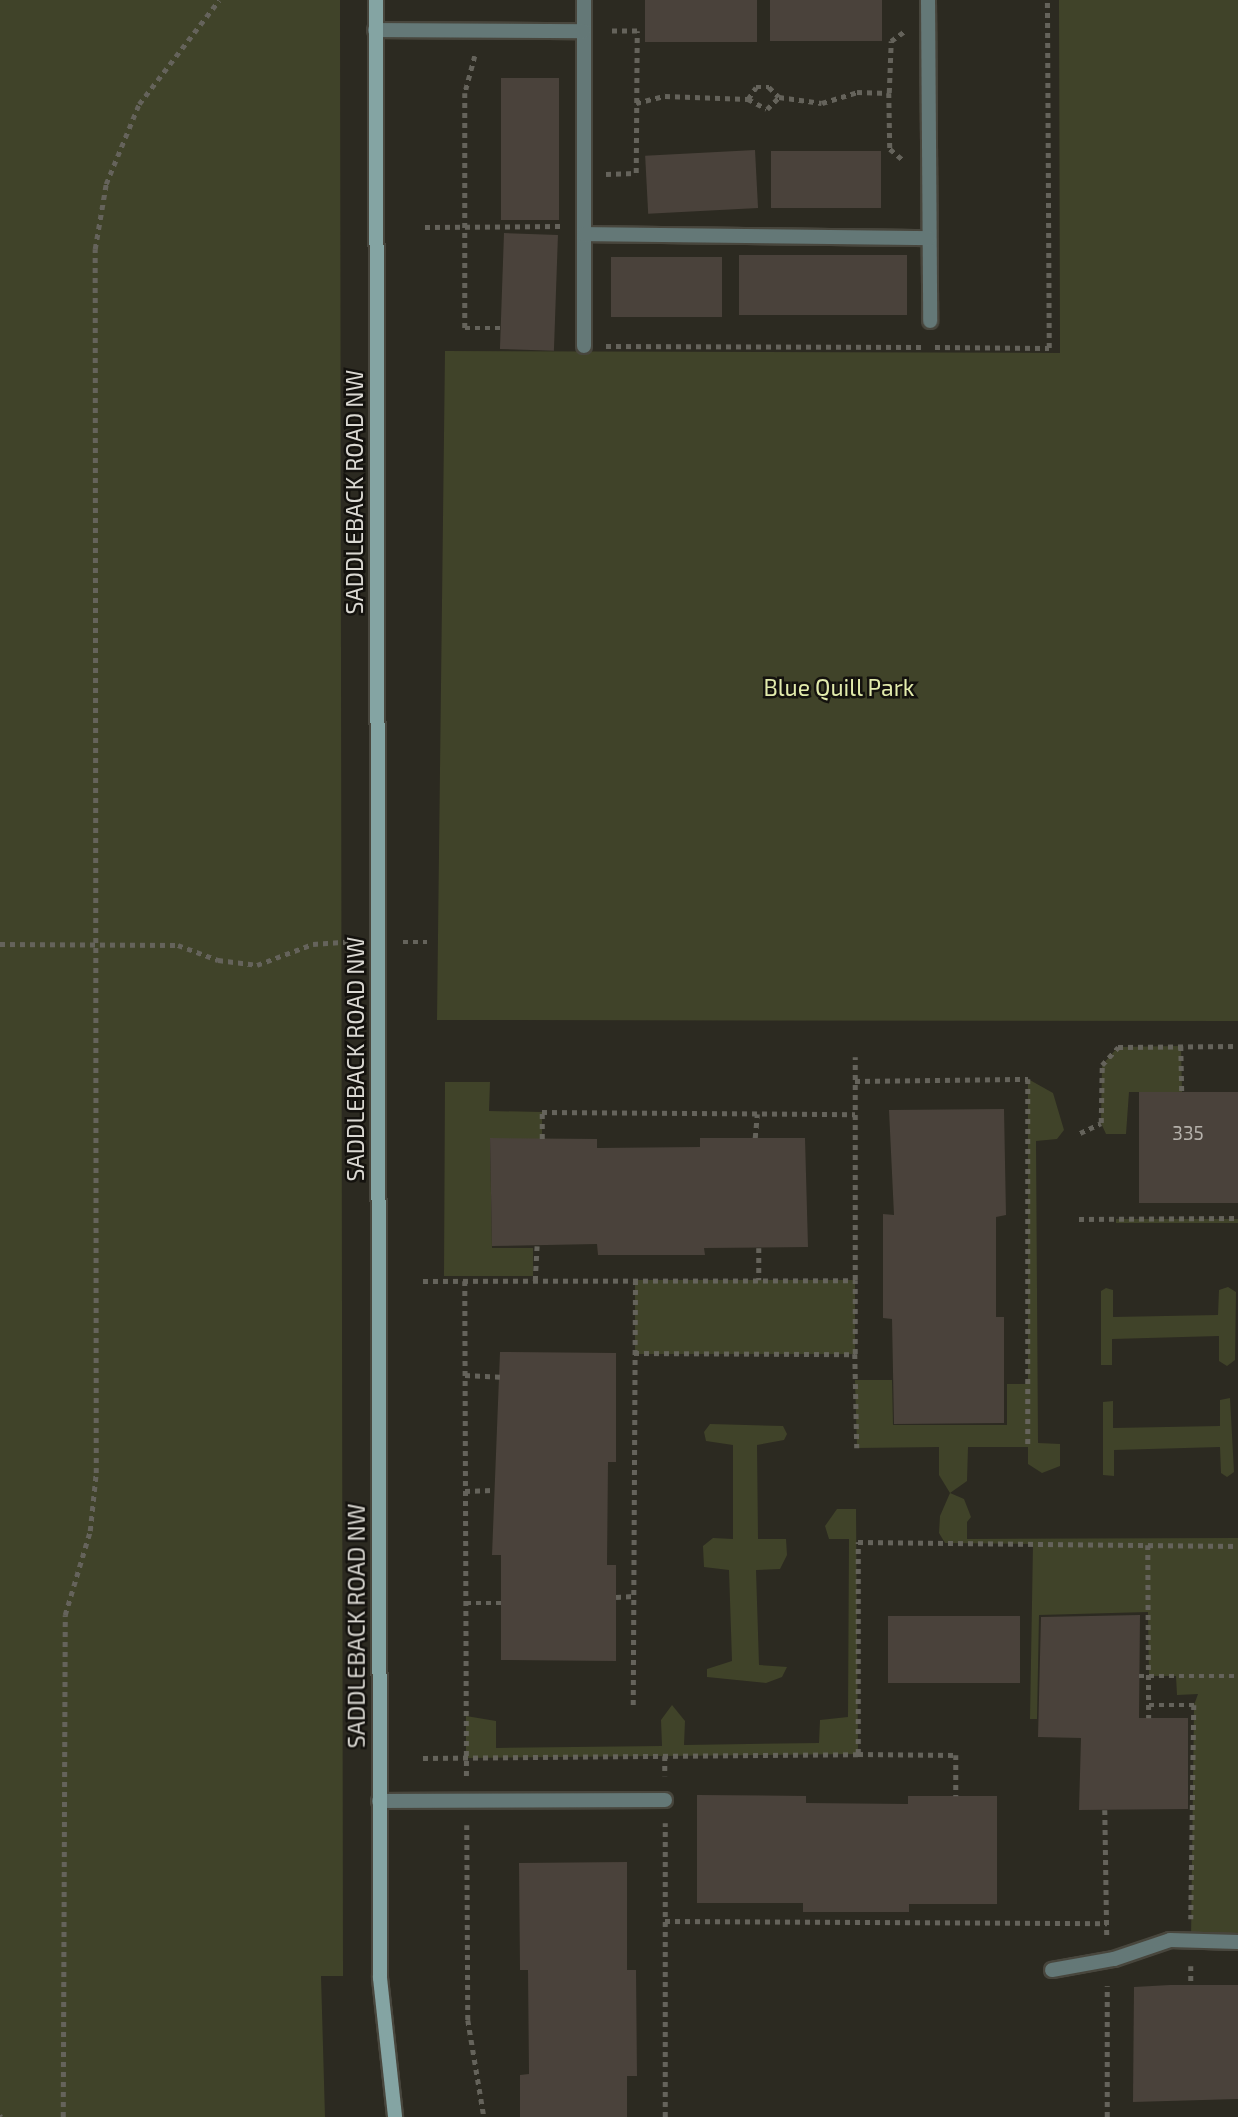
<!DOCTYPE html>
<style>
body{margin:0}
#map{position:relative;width:1238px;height:2117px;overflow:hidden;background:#2c2a21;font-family:"Exo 2",sans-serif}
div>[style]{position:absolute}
.green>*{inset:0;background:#404329;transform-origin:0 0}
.building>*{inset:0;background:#4a423b;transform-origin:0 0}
.path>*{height:4.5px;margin-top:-2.25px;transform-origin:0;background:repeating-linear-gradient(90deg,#65635b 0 5px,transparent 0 10px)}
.roads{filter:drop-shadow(2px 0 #48463d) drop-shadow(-2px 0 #48463d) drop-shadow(0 2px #48463d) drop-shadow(0 -2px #48463d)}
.lane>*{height:14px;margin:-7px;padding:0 7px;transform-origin:7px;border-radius:7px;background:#647877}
.secondary>*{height:14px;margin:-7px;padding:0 7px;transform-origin:7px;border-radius:7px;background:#84a4a3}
span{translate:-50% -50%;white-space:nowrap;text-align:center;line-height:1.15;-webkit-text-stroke:5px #14120e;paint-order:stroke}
.number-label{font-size:19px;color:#b6b2ac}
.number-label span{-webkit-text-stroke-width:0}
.street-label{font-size:23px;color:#dad8d2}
.park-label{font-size:23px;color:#e2ebac}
</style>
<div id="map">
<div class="green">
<div style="clip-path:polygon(0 0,340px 0,343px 1976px,321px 1976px,325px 2117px,0 2117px)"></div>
<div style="clip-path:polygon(1059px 0,1238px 0,1238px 1021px,437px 1020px,445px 351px,1060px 353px)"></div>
<div style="clip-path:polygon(1181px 1046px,1182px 1092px,1129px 1092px,1126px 1134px,1106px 1134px,1101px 1123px,1102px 1065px,1118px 1047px)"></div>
<div style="clip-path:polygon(1028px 1079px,1053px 1093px,1064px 1130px,1057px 1139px,1036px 1141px,1038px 1443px,1060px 1444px,1060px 1466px,1042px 1473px,1028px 1464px,1028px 1447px,968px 1447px,967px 1481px,950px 1493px,964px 1499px,971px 1517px,967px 1522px,967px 1539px,1238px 1538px,1238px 1942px,1191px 1941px,1194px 1705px,1198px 1694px,1177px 1695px,1176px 1676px,1149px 1676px,1148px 1612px,1039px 1615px,1037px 1719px,1030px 1719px,1033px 1544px,945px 1543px,939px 1533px,940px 1516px,950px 1493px,939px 1475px,939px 1447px,857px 1448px,855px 1380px,892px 1380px,893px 1425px,1007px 1425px,1007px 1384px,1028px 1384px)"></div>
<div style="clip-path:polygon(445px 1082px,490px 1082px,489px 1111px,542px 1112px,542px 1139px,490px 1139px,492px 1248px,533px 1248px,533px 1276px,444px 1276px)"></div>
<div style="left:1238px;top:1219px;width:4px;height:122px;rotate:90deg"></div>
<div style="left:855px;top:1280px;width:74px;height:220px;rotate:90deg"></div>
<div style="clip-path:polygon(1228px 1287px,1236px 1292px,1235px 1360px,1227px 1366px,1219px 1361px,1219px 1336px,1112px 1339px,1112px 1365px,1101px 1365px,1101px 1291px,1106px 1288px,1113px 1290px,1113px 1317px,1218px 1315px,1219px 1290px)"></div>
<div style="clip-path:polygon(1230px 1398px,1234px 1472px,1227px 1477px,1221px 1473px,1220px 1447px,1114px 1450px,1114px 1476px,1103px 1475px,1103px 1402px,1113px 1401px,1113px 1428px,1220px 1426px,1220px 1400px)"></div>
<div style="clip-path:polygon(710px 1424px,783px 1426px,787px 1434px,784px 1440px,757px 1445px,758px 1539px,786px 1539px,787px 1555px,780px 1569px,756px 1570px,759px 1665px,787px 1667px,782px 1677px,766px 1683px,707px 1677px,707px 1669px,732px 1661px,729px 1570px,704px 1567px,703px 1546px,713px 1538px,733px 1539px,733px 1445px,706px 1441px,704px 1432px)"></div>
<div style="clip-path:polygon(837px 1509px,856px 1509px,858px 1754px,466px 1758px,466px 1716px,496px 1721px,496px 1748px,662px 1746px,661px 1720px,672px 1705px,685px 1721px,684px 1745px,819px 1743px,820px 1720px,848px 1717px,849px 1539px,829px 1539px,825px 1526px)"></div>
</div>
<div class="building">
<div style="left:645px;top:0;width:112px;height:42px"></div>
<div style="left:770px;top:0;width:112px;height:41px"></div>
<div style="left:559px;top:78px;width:142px;height:58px;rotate:90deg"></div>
<div style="left:755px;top:150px;width:58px;height:110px;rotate:87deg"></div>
<div style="left:771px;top:151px;width:110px;height:57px"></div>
<div style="left:504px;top:233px;width:54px;height:116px;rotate:2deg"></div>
<div style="left:907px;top:255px;width:60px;height:168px;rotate:90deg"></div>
<div style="left:611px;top:257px;width:111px;height:60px"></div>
<div style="left:1139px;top:1092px;width:99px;height:111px"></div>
<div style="clip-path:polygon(1004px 1109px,1006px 1215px,996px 1217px,996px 1317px,1004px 1317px,1004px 1423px,894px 1424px,892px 1319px,883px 1318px,883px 1214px,894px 1215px,889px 1110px)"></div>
<div style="clip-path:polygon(490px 1138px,597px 1139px,597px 1148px,700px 1147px,700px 1138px,805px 1138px,808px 1247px,704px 1248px,705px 1255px,598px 1255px,597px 1244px,492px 1246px)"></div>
<div style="clip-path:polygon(500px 1352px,616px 1353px,616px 1462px,608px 1462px,607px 1565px,616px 1565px,616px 1661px,501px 1660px,501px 1555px,492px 1555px)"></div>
<div style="clip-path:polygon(1140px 1615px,1139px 1718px,1188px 1718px,1188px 1809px,1079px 1810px,1081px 1738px,1038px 1737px,1041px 1617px)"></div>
<div style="left:888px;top:1616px;width:132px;height:67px"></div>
<div style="clip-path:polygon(697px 1795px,806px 1796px,806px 1803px,908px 1804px,908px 1796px,997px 1796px,997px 1904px,909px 1904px,909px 1912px,803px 1912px,803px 1903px,697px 1903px)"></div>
<div style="clip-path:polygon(627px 1862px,627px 1970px,636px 1970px,637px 2076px,627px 2076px,627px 2117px,520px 2117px,520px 2075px,529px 2074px,528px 1970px,520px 1970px,519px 1863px)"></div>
<div style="clip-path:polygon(1170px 1985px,1238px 1985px,1238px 2099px,1133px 2102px,1134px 1987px)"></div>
</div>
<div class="path">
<div style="left:475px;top:56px;width:38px;rotate:105deg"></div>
<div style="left:465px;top:93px;width:235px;rotate:90deg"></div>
<div style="left:465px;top:328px;width:38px"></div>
<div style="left:889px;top:93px;width:52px;rotate:-87.8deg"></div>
<div style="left:891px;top:41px;width:17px;rotate:-36deg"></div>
<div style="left:748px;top:99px;width:14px;rotate:-56deg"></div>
<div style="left:756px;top:87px;width:13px"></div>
<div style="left:769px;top:87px;width:14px;rotate:45deg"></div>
<div style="left:636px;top:103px;width:30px;rotate:-14deg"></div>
<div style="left:665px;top:96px;width:83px;rotate:2.1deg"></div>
<div style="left:748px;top:99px;width:21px;rotate:28deg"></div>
<div style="left:767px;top:109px;width:17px;rotate:-45deg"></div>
<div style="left:779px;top:97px;width:43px;rotate:7.9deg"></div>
<div style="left:822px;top:103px;width:37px;rotate:-17deg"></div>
<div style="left:857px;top:92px;width:32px;rotate:2deg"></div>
<div style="left:889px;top:93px;width:56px;rotate:89deg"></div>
<div style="left:890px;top:149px;width:17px;rotate:40deg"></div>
<div style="left:606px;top:174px;width:30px;rotate:-2deg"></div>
<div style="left:636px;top:173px;width:142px;rotate:-89.6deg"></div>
<div style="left:637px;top:31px;width:30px;rotate:180deg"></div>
<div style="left:425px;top:227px;width:136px;rotate:-0.4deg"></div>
<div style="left:606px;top:346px;width:320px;rotate:0.2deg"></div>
<div style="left:935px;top:347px;width:114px;rotate:0.5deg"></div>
<div style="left:1049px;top:348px;width:348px;rotate:-90.3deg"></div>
<div style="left:403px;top:942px;width:24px"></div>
<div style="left:0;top:944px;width:178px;rotate:0.3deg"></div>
<div style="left:178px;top:945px;width:43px;rotate:20.6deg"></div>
<div style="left:218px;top:960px;width:39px;rotate:7deg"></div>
<div style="left:257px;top:965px;width:60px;rotate:-20.6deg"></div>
<div style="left:313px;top:944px;width:43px;rotate:-4deg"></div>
<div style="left:1181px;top:1046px;width:46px;rotate:88.8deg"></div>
<div style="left:855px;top:1081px;width:173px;rotate:-0.7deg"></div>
<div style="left:1028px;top:1079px;width:368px;rotate:90deg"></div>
<div style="left:1080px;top:1133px;width:23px;rotate:-25deg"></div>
<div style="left:1101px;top:1123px;width:58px;rotate:-89deg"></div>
<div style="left:1102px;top:1065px;width:24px;rotate:-48deg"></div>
<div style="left:1118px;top:1047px;width:120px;rotate:-0.5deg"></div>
<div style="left:755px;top:1138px;width:24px;rotate:-85deg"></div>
<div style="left:542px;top:1139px;width:27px;rotate:-90deg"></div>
<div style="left:542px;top:1112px;width:313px;rotate:0.4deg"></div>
<div style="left:1079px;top:1219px;width:159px;rotate:-0.4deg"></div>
<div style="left:759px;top:1248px;width:32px;rotate:90deg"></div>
<div style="left:423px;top:1281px;width:432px;rotate:-0.1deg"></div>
<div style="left:855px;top:1280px;width:223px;rotate:-90deg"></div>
<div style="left:465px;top:1281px;width:496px;rotate:89.8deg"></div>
<div style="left:535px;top:1281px;width:35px;rotate:-87deg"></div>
<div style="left:634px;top:1353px;width:221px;rotate:0.3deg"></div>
<div style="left:855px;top:1354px;width:74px;rotate:-90deg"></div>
<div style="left:855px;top:1354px;width:94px;rotate:88.8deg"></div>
<div style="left:465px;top:1375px;width:35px;rotate:3deg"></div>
<div style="left:465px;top:1491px;width:28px;rotate:-2deg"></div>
<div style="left:1148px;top:1545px;width:173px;rotate:89.7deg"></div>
<div style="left:616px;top:1597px;width:18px;rotate:-3deg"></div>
<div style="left:466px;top:1603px;width:35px"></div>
<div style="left:1139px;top:1676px;width:99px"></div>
<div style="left:633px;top:1705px;width:424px;rotate:-89.7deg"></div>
<div style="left:1149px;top:1705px;width:45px"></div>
<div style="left:1194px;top:1705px;width:214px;rotate:90.8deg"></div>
<div style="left:858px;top:1754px;width:98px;rotate:0.6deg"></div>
<div style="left:956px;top:1755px;width:41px;rotate:90deg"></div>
<div style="left:665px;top:1756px;width:20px;rotate:90deg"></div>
<div style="left:423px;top:1758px;width:435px;rotate:-0.5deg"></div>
<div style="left:858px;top:1754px;width:212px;rotate:-90deg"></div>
<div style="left:858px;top:1542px;width:380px;rotate:0.6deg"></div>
<div style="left:1105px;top:1810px;width:125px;rotate:89.1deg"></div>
<div style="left:467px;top:1825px;width:195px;rotate:89.7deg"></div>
<div style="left:468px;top:2020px;width:98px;rotate:80.6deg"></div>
<div style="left:665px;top:1921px;width:442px;rotate:0.3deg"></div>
<div style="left:1191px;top:1966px;width:19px;rotate:90deg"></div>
<div style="left:0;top:2115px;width:2px;rotate:63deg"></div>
<div style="left:63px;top:2117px;width:502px;rotate:-89.77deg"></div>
<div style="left:65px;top:1615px;width:88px;rotate:-73.4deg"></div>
<div style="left:90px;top:1531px;width:58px;rotate:-84.1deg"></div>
<div style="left:96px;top:1473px;width:1224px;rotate:-90.05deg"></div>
<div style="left:95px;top:249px;width:66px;rotate:-80.4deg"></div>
<div style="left:106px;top:184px;width:87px;rotate:-67.6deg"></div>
<div style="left:139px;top:104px;width:131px;rotate:-52.4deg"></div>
<div style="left:665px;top:2117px;width:294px;rotate:-90deg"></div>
<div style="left:1107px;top:2117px;width:131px;rotate:-90deg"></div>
</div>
<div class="roads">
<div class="lane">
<div style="left:584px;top:0;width:346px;rotate:90deg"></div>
<div style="left:928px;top:0;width:321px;rotate:89.6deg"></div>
<div style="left:375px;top:30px;width:209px;rotate:0.3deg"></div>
<div style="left:584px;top:234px;width:345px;rotate:0.7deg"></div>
<div style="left:379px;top:1801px;width:286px;rotate:-0.2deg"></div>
<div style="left:1052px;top:1970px;width:63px;rotate:-10.1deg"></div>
<div style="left:1114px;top:1959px;width:59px;rotate:-18.7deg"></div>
<div style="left:1170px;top:1940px;width:68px;rotate:1.7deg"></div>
</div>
<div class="secondary">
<div style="left:376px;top:0;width:1978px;rotate:89.88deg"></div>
<div style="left:380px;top:1978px;width:140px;rotate:83.8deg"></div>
</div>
</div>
<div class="number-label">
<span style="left:1188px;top:1133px">335</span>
</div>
<div class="street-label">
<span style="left:354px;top:492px;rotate:-90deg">SADDLEBACK ROAD NW</span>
<span style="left:355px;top:1059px;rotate:-90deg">SADDLEBACK ROAD NW</span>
<span style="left:356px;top:1626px;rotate:-90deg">SADDLEBACK ROAD NW</span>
</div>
<div class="park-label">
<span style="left:839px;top:687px">Blue Quill Park</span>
</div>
</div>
